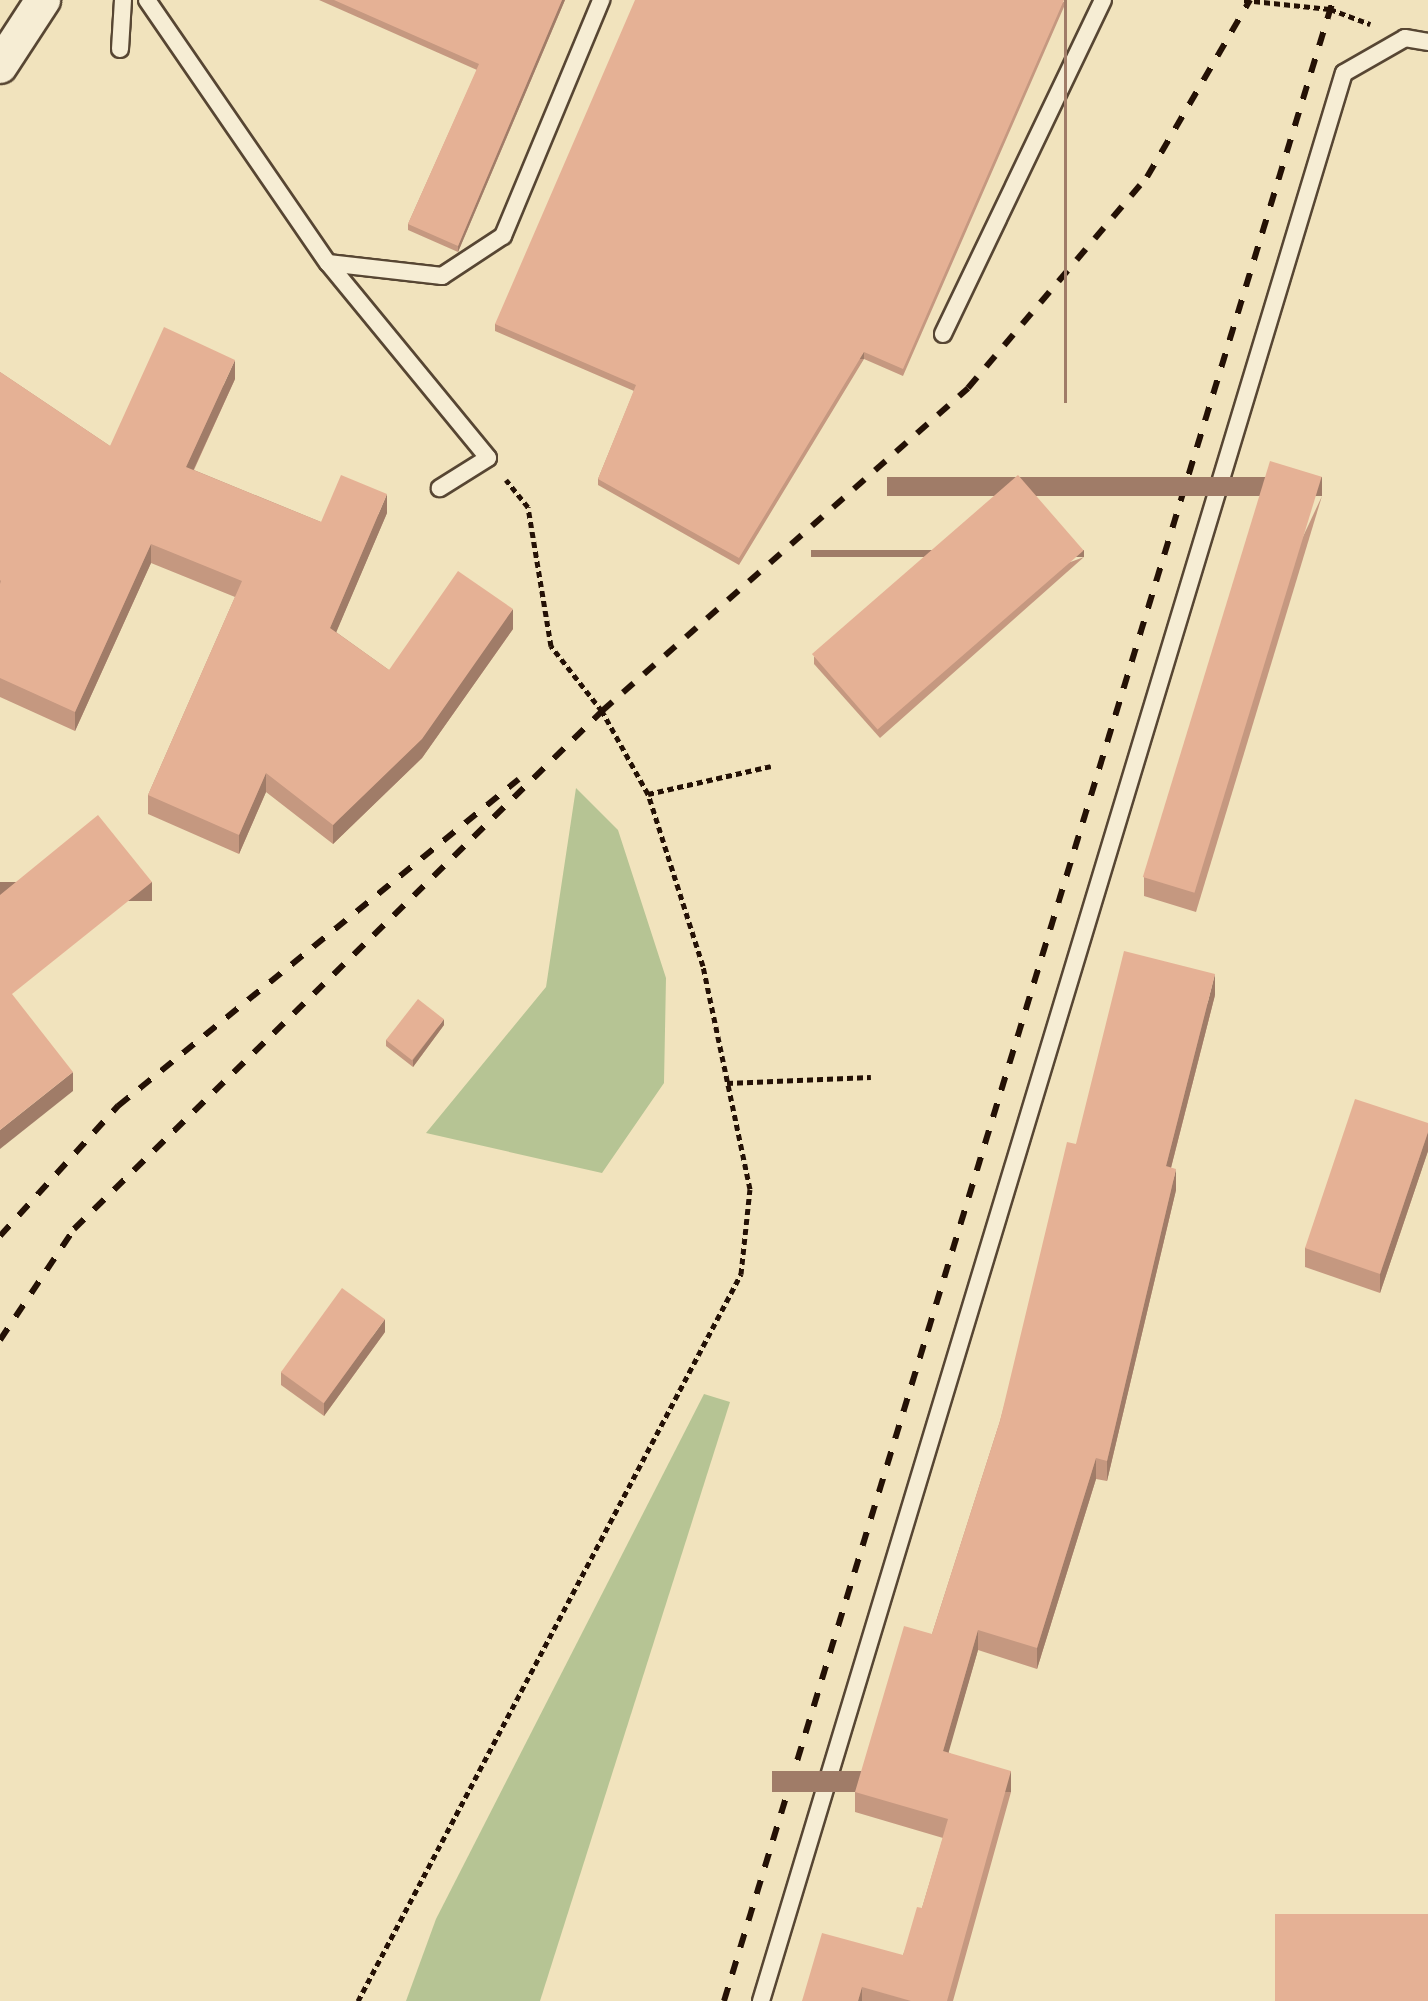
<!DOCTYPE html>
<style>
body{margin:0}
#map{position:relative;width:1428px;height:2001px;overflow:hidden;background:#f1e3bd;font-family:"EB Garamond",serif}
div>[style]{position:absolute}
.green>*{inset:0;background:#b6c494}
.path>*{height:5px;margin-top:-2.5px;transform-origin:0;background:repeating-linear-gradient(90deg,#241105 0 6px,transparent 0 10px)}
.roads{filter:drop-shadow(2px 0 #574633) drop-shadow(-2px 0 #574633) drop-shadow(0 2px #574633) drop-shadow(0 -2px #574633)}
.lane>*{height:16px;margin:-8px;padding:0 8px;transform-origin:8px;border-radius:8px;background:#f6edd4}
.street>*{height:34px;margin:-17px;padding:0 17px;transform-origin:17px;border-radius:17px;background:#f6edd4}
.rail>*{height:6px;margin-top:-3px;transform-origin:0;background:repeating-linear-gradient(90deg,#241105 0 14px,transparent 0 28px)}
.wall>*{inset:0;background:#c59880}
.shaded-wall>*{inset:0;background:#a07c68;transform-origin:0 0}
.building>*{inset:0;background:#e5b195;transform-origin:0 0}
span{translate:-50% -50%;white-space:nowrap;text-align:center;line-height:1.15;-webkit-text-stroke:7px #f6edd4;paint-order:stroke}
</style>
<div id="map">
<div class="green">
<div style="clip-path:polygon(576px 788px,618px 830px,666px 978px,664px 1083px,602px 1173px,426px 1133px,546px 987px)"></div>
<div style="clip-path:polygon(704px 1394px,730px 1402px,540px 2001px,406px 2001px,436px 1919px)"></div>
</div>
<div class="path">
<div style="left:1244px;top:0;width:86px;rotate:6deg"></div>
<div style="left:1330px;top:9px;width:43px;rotate:20.6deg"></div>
<div style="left:648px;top:794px;width:126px;rotate:-12.8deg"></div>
<div style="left:727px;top:1083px;width:144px;rotate:-2.4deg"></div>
<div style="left:358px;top:2001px;width:822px;rotate:-62.22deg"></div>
<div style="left:741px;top:1274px;width:85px;rotate:-84deg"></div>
<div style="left:750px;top:1189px;width:228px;rotate:-101.9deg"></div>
<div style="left:703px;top:966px;width:181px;rotate:-107.7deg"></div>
<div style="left:648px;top:794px;width:95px;rotate:-119deg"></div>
<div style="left:602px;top:711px;width:83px;rotate:-128.1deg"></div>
<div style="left:551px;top:646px;width:141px;rotate:-99.4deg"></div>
<div style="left:528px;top:507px;width:35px;rotate:-129deg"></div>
</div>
<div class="roads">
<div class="lane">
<div style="left:147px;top:0;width:319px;rotate:55.5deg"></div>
<div style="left:328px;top:263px;width:252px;rotate:50.6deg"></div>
<div style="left:488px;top:458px;width:57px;rotate:148deg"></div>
<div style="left:120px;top:49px;width:49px;rotate:-86.5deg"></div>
<div style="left:328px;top:263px;width:115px;rotate:6.5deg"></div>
<div style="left:442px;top:276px;width:73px;rotate:-33.3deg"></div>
<div style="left:503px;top:236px;width:256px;rotate:-67.4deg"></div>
<div style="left:943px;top:334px;width:370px;rotate:-64.4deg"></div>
<div style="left:761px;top:2001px;width:2014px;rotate:-73.18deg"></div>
<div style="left:1344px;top:73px;width:70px;rotate:-29.8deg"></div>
<div style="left:1405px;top:38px;width:23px;rotate:10deg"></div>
</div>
<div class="street">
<div style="left:0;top:66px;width:79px;rotate:-56.9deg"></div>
</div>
</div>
<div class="rail">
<div style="left:0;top:1236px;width:176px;rotate:-47.8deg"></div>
<div style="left:118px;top:1106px;width:517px;rotate:-39.2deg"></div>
<div style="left:0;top:1340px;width:133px;rotate:-56.3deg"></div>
<div style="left:74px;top:1229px;width:740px;rotate:-44.45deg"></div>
<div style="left:602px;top:711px;width:488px;rotate:-41.4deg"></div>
<div style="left:968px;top:388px;width:277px;rotate:-49.7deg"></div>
<div style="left:1147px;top:177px;width:205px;rotate:-59.8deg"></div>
<div style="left:724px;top:2001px;width:2092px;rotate:-73.07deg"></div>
</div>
<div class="wall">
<div style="clip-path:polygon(319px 0,565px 0,458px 252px,408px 230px,408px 224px,477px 70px)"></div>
<div style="clip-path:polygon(1067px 0,903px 376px,864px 359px,739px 565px,598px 485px,598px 479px,634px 391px,495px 331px,495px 324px)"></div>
<div style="clip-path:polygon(0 372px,110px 446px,235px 379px,194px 470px,321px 522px,387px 513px,336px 632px,389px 670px,513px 629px,422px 758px,333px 844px,266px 792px,239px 854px,148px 814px,148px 795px,235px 597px,151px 563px,75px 731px,0 697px)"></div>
<div style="clip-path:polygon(1322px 496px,1196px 912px,1144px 896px,1144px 877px)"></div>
<div style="clip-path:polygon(1084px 557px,880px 738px,814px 664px,814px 657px)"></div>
<div style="clip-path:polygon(1215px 995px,1171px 1168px,1176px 1190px,1107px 1481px,1096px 1479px,1037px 1669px,978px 1650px,948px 1752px,1011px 1792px,953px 2001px,802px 2001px,903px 1955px,922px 1908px,943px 1838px,855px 1812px,855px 1792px,932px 1634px,1000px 1421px,1076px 1144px)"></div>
<div style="clip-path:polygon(444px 1025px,413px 1067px,386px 1046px,386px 1040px)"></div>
<div style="clip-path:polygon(1428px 1123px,1428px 1151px,1380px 1293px,1305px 1267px,1305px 1248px)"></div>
<div style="clip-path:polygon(385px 1332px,324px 1416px,281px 1385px,281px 1372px)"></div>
</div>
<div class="shaded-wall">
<div style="clip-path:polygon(562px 0,565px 0,458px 252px,458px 246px)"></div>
<div style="left:1064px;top:0;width:3px;height:403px"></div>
<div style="left:864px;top:352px;width:7px;height:241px;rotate:90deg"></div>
<div style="clip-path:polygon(235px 360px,235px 379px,186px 486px,186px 467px)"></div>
<div style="left:1322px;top:477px;width:19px;height:435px;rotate:90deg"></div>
<div style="clip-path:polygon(387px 494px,387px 513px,330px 647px,330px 628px)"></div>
<div style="clip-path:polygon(151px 544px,151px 563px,75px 731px,75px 712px)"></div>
<div style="left:1084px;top:550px;width:7px;height:273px;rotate:90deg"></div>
<div style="clip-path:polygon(513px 609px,513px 629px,422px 758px,333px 844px,333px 825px)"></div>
<div style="clip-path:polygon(266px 773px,266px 792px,239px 854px,239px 835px)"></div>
<div style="left:152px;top:882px;width:19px;height:179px;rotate:90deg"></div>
<div style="clip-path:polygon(1215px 974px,1215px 995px,1166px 1187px,1166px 1166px)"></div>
<div style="clip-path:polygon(444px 1019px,444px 1025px,413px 1067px,413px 1060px)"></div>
<div style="clip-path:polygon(73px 1072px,73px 1091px,0 1149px,0 1130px)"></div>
<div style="clip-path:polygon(1428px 1132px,1428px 1151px,1380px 1293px,1380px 1274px)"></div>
<div style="clip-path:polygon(1176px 1169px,1176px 1190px,1107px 1481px,1107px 1461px)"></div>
<div style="clip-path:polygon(385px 1319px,385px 1332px,324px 1416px,324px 1403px)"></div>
<div style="clip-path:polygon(1096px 1458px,1096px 1479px,1037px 1669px,1037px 1648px)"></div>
<div style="clip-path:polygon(978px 1630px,978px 1650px,943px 1772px,943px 1751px)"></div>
<div style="left:1011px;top:1771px;width:21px;height:239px;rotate:90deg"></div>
<div style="clip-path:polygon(862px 1987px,862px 2001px,858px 2001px)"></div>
</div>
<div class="building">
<div style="clip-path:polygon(334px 0,562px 0,458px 246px,408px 224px,479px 64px)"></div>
<div style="clip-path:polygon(635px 0,1064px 0,903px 369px,864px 352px,739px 558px,598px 479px,636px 385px,495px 324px)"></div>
<div style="clip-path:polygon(164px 327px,235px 360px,186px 467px,321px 522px,341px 475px,387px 494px,330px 628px,389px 670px,458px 571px,513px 609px,422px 739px,333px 825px,266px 773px,239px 835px,148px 795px,242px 581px,151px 544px,75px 712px,0 678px,0 584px,1px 581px,0 580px,0 372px,110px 446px)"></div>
<div style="left:1270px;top:461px;width:54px;height:435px;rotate:17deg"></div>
<div style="left:1018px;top:475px;width:100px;height:273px;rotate:49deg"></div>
<div style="clip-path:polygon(98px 815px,152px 882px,12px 994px,73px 1072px,0 1130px,0 895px)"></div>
<div style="clip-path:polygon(1124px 951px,1215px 974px,1166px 1166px,1176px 1169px,1107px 1461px,1096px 1458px,1037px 1648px,978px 1630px,943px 1751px,1011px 1771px,947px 2001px,911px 2001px,862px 1987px,858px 2001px,802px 2001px,822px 1933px,903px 1955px,917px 1907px,922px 1908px,948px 1819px,855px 1792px,904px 1626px,932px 1634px,1000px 1421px,1067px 1142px,1076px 1144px)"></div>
<div style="left:418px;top:999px;width:33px;height:52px;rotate:38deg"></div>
<div style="clip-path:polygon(1355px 1099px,1428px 1123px,1428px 1132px,1380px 1274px,1305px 1248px)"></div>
<div style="left:342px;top:1288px;width:53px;height:104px;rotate:36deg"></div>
<div style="left:1428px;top:1914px;width:87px;height:153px;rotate:90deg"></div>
</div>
</div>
